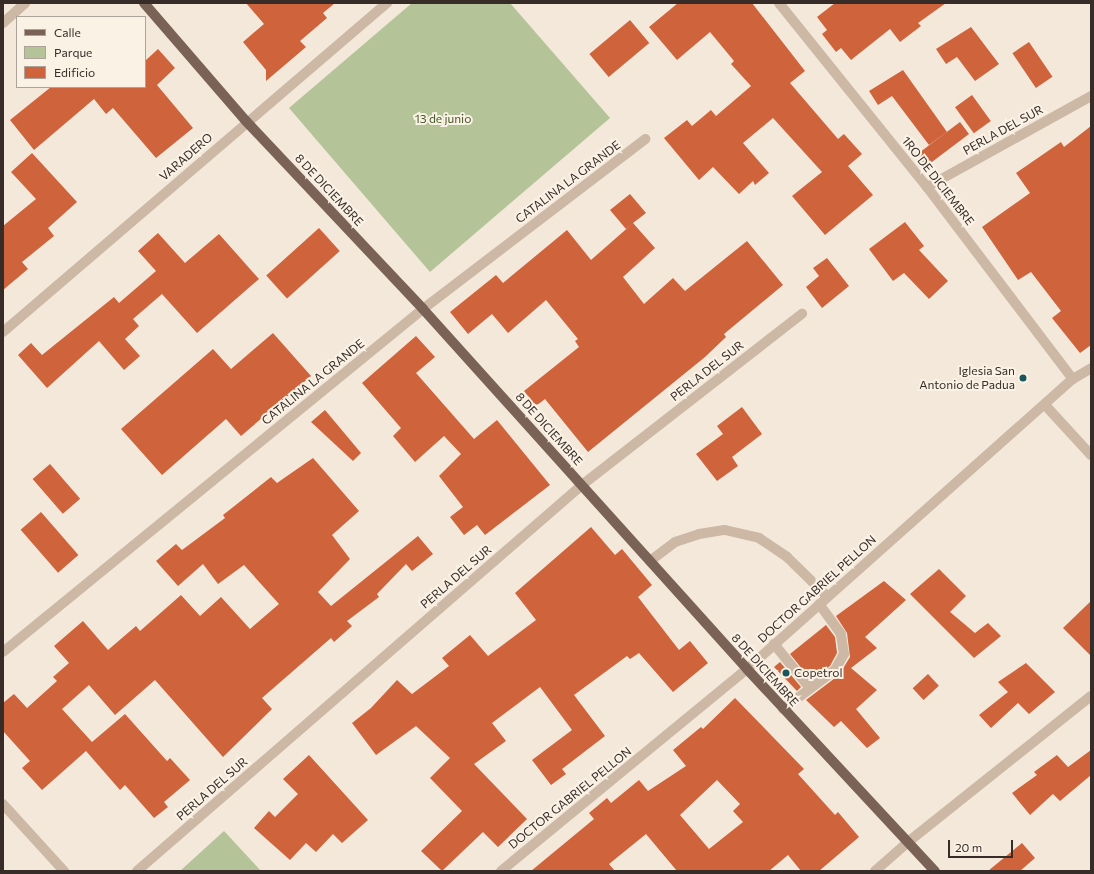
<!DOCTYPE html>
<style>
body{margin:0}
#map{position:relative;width:1094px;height:874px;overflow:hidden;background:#f3e8da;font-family:Commissioner,sans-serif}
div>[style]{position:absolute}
.green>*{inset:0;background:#b4c398}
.building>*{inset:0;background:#cf633c;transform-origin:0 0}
.minor>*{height:10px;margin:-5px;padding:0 5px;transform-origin:5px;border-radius:5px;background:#ccb8a5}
.major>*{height:10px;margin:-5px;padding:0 5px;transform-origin:5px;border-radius:5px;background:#7a6356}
.dots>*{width:11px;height:11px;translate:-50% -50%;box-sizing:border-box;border:2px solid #fbf2e6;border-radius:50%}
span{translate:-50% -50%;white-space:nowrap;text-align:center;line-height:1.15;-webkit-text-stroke:4px #fbf2e6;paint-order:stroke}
.park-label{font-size:12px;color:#455728}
.street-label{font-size:12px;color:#372c27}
.poi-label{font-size:12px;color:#372c27}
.right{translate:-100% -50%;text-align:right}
.left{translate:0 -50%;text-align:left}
.frame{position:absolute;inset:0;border:4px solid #372c27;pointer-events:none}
.legend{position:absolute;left:16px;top:16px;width:130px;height:72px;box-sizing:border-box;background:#fbf2e6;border:1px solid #ada39a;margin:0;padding:5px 7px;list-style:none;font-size:12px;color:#372c27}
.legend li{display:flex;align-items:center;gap:8px;height:20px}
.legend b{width:20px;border:1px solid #ada39a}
.scale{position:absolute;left:948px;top:840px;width:65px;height:18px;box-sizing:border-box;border:2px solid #372c27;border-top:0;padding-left:5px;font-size:12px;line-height:14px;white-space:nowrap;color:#372c27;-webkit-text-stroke:3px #fbf2e6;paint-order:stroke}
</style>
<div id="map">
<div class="green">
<div style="clip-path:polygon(412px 3px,510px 3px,610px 118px,430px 272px,289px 108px)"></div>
<div style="clip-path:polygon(224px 831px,261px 871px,180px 871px)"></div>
</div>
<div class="building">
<div style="clip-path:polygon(246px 3px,335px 3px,323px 13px,327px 18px,300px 41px,306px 47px,266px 81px,266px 70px,243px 42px,264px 24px)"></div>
<div style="clip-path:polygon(678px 3px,752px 3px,805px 71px,790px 83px,838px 139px,844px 134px,862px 154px,848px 166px,873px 195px,825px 235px,792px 196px,822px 172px,773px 118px,743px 143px,769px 173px,755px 185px,753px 181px,739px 194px,713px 167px,699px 180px,664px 138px,687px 120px,692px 126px,711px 110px,716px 116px,751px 86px,731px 64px,734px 61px,710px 32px,677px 60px,649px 27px)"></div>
<div style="clip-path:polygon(835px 3px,946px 3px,918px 23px,921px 26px,900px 42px,890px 29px,851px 60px,841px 48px,836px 52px,822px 34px,827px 30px,817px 17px)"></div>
<div style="left:630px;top:20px;width:30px;height:53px;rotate:50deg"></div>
<div style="clip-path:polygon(971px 27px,999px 64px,975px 81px,957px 57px,946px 64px,936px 49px)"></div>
<div style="left:1029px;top:42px;width:42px;height:20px;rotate:56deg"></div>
<div style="clip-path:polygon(158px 49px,175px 68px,157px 85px,193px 128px,156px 158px,113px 108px,106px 114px,94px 99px,34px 150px,10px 120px,51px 87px,145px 87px,145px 61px)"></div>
<div style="clip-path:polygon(903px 70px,947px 132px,929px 145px,892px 96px,878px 105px,869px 91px)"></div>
<div style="left:972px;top:95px;width:32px;height:21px;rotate:54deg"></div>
<div style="left:960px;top:122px;width:15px;height:54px;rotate:53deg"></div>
<div style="clip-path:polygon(1091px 126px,1091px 345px,1080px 353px,1052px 318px,1061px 311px,1031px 272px,1018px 280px,982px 227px,1030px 193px,1016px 173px,1061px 142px,1064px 147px)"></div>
<div style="clip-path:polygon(32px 153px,77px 202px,48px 228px,54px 236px,22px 262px,28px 269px,3px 290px,3px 226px,36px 199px,11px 172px)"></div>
<div style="clip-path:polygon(630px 194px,646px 213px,633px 223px,655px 248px,623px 277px,644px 304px,673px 278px,685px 291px,747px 241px,783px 285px,724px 334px,726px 337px,705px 357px,588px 452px,545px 399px,536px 406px,524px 391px,579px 347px,575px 341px,578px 339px,546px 300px,508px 333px,492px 314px,468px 334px,450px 312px,496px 275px,503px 283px,567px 230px,591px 260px,632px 224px,626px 229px,610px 210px)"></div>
<div style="clip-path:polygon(905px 222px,924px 246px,919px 250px,948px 281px,929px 299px,904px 273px,893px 281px,869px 249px)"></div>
<div style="left:319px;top:228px;width:31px;height:71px;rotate:48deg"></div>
<div style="clip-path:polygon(158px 233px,185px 263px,219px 234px,259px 279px,197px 333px,162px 294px,133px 319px,139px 326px,125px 339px,140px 356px,124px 370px,99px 341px,47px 388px,18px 355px,31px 343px,42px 355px,114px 297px,119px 303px,156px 271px,138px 251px)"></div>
<div style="clip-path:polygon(827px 258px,849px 286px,822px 308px,806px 287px,819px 276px,813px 268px)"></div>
<div style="clip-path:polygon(273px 333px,311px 376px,241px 436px,226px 419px,162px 475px,121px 429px,213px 349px,231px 369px)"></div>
<div style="clip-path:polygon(416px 336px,435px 357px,416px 373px,474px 439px,497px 420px,550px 485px,485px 535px,477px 525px,464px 535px,450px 517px,463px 507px,439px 476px,461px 454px,444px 436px,415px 462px,393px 436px,401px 428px,362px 383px)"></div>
<div style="clip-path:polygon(742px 407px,762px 434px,732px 457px,738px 466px,717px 481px,696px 454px,723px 434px,717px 426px)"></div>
<div style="clip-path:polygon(325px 410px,361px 453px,353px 461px,311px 422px)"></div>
<div style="clip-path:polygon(313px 458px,359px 511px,332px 535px,350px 559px,318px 592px,331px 606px,418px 536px,433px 554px,412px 571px,406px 564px,377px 594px,379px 597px,347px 621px,352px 626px,334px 642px,331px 638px,262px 698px,272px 709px,223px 757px,155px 680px,115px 715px,89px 685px,62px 709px,92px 742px,125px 714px,167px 761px,170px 758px,190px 780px,164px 802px,168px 807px,154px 818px,125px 785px,120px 790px,86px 751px,42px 790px,22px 768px,30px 761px,3px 731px,3px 703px,14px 694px,27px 708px,57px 681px,53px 677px,69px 663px,54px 646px,83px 621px,108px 650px,136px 626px,140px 631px,181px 595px,200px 616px,221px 597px,250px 629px,279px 604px,244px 565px,218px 584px,203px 564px,178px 586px,156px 561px,176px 544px,182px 550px,225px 518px,223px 515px,271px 477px,277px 483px)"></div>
<div style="left:50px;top:464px;width:46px;height:23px;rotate:49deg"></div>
<div style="left:41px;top:512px;width:57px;height:27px;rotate:49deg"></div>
<div style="clip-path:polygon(591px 527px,615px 555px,622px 549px,652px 585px,638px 597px,679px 650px,690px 641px,708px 663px,673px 692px,639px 653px,630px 659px,627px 656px,574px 695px,605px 736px,562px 769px,566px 774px,551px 785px,532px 760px,572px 730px,540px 687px,492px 723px,506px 741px,474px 764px,527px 819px,498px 847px,483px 832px,442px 871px,421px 851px,462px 811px,430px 778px,450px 758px,416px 726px,376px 755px,352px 723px,371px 708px,397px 680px,412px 694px,449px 666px,442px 658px,470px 635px,488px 656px,536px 620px,515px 593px)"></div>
<div style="clip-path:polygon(939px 569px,966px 596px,950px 612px,975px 633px,988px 623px,1001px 636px,974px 658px,910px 594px)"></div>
<div style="clip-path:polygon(884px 581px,906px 600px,865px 637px,877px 648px,851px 668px,877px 690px,856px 709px,880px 738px,867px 748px,841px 721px,834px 727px,806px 700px,839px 675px,850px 657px,847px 633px,836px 616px)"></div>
<div style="clip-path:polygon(1091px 601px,1091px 656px,1063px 628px)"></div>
<div style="clip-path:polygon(826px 625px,835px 637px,837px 653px,830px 666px,811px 680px,790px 654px)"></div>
<div style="clip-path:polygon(780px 662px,801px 687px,797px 691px,774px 667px)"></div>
<div style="clip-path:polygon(1026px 663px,1055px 692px,1029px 714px,1018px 703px,991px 728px,979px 715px,1008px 692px,998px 682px)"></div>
<div style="left:928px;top:674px;width:16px;height:21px;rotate:47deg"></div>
<div style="clip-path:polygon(evenodd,735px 698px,804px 769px,798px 774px,835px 815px,838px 812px,859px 837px,819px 871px,801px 871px,788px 855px,769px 871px,677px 871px,646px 834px,609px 864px,615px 871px,531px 871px,594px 819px,589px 813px,607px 798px,611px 803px,639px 780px,648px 791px,686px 766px,673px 750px,701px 727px,703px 729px,735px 698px,717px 780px,740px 804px,733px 811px,743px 822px,709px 849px,680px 815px,717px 780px)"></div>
<div style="clip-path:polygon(1091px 750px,1091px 775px,1060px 801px,1053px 794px,1030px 815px,1012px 793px,1037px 775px,1034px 772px,1057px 755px,1068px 767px)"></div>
<div style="clip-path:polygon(309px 755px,368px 820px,342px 843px,333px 834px,316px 852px,306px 843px,290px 860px,254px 828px,269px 811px,275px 817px,298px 794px,283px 779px)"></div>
<div style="clip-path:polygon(1022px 843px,1035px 858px,1020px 871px,988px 871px)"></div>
</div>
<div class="minor">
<div style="left:779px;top:3px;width:236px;rotate:51.2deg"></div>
<div style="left:927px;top:187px;width:241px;rotate:52.8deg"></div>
<div style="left:3px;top:23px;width:30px;rotate:-42deg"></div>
<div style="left:927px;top:187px;width:188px;rotate:-29deg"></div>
<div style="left:3px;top:332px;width:506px;rotate:-40.59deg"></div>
<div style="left:1045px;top:405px;width:68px;rotate:47.4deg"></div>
<div style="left:650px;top:561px;width:31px;rotate:-37deg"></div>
<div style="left:675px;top:542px;width:25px;rotate:-18deg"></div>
<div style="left:699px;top:534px;width:26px;rotate:-9deg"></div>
<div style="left:725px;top:530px;width:35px;rotate:13deg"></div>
<div style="left:759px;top:538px;width:34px;rotate:34deg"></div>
<div style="left:787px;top:557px;width:57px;rotate:44.3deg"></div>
<div style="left:774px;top:644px;width:55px;rotate:50.9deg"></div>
<div style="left:3px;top:652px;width:542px;rotate:-39.24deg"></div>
<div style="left:423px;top:309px;width:280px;rotate:-37.4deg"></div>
<div style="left:783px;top:709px;width:65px;rotate:-36.9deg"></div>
<div style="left:835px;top:670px;width:18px;rotate:-61deg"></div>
<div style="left:844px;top:654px;width:20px;rotate:-99deg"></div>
<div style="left:841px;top:634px;width:37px;rotate:-126deg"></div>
<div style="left:3px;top:804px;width:91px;rotate:47.7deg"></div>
<div style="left:137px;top:871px;width:589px;rotate:-40.94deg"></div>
<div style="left:582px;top:485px;width:279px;rotate:-37.9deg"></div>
<div style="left:501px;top:871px;width:318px;rotate:-39.4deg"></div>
<div style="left:747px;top:669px;width:436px;rotate:-41.7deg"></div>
<div style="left:1073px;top:379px;width:21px;rotate:-31deg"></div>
<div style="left:875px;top:871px;width:44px;rotate:-41.3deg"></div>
<div style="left:908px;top:842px;width:234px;rotate:-38.6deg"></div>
</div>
<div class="major">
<div style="left:144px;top:3px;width:156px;rotate:49.2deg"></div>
<div style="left:246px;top:121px;width:258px;rotate:46.7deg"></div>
<div style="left:423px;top:309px;width:484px;rotate:48deg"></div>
<div style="left:747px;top:669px;width:276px;rotate:47.1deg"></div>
</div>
<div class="dots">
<div style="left:1023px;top:378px;background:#19565c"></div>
<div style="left:786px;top:673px;background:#19565c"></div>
</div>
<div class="park-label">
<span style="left:443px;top:119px">13 de junio</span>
</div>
<div class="street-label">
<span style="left:1003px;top:130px;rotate:-29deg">PERLA DEL SUR</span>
<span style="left:186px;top:157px;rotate:-41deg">VARADERO</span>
<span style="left:938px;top:181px;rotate:52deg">1RO DE DICIEMBRE</span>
<span style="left:568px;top:182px;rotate:-37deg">CATALINA LA GRANDE</span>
<span style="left:329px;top:190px;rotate:47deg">8 DE DICIEMBRE</span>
<span style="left:707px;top:371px;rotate:-38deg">PERLA DEL SUR</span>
<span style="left:313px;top:382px;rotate:-39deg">CATALINA LA GRANDE</span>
<span style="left:549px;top:429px;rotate:48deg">8 DE DICIEMBRE</span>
<span style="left:456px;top:577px;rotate:-41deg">PERLA DEL SUR</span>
<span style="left:817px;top:589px;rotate:-42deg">DOCTOR GABRIEL PELLON</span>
<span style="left:765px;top:670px;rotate:48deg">8 DE DICIEMBRE</span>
<span style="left:212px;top:789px;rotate:-41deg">PERLA DEL SUR</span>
<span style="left:570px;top:798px;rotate:-39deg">DOCTOR GABRIEL PELLON</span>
</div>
<div class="poi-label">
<span class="right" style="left:1015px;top:378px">Iglesia San<br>Antonio de Padua</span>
<span class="left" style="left:794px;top:673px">Copetrol</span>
</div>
<div class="frame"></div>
<ul class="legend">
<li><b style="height:5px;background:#7a6356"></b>Calle</li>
<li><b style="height:11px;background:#b4c398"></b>Parque</li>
<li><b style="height:11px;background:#cf633c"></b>Edificio</li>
</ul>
<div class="scale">20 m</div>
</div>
